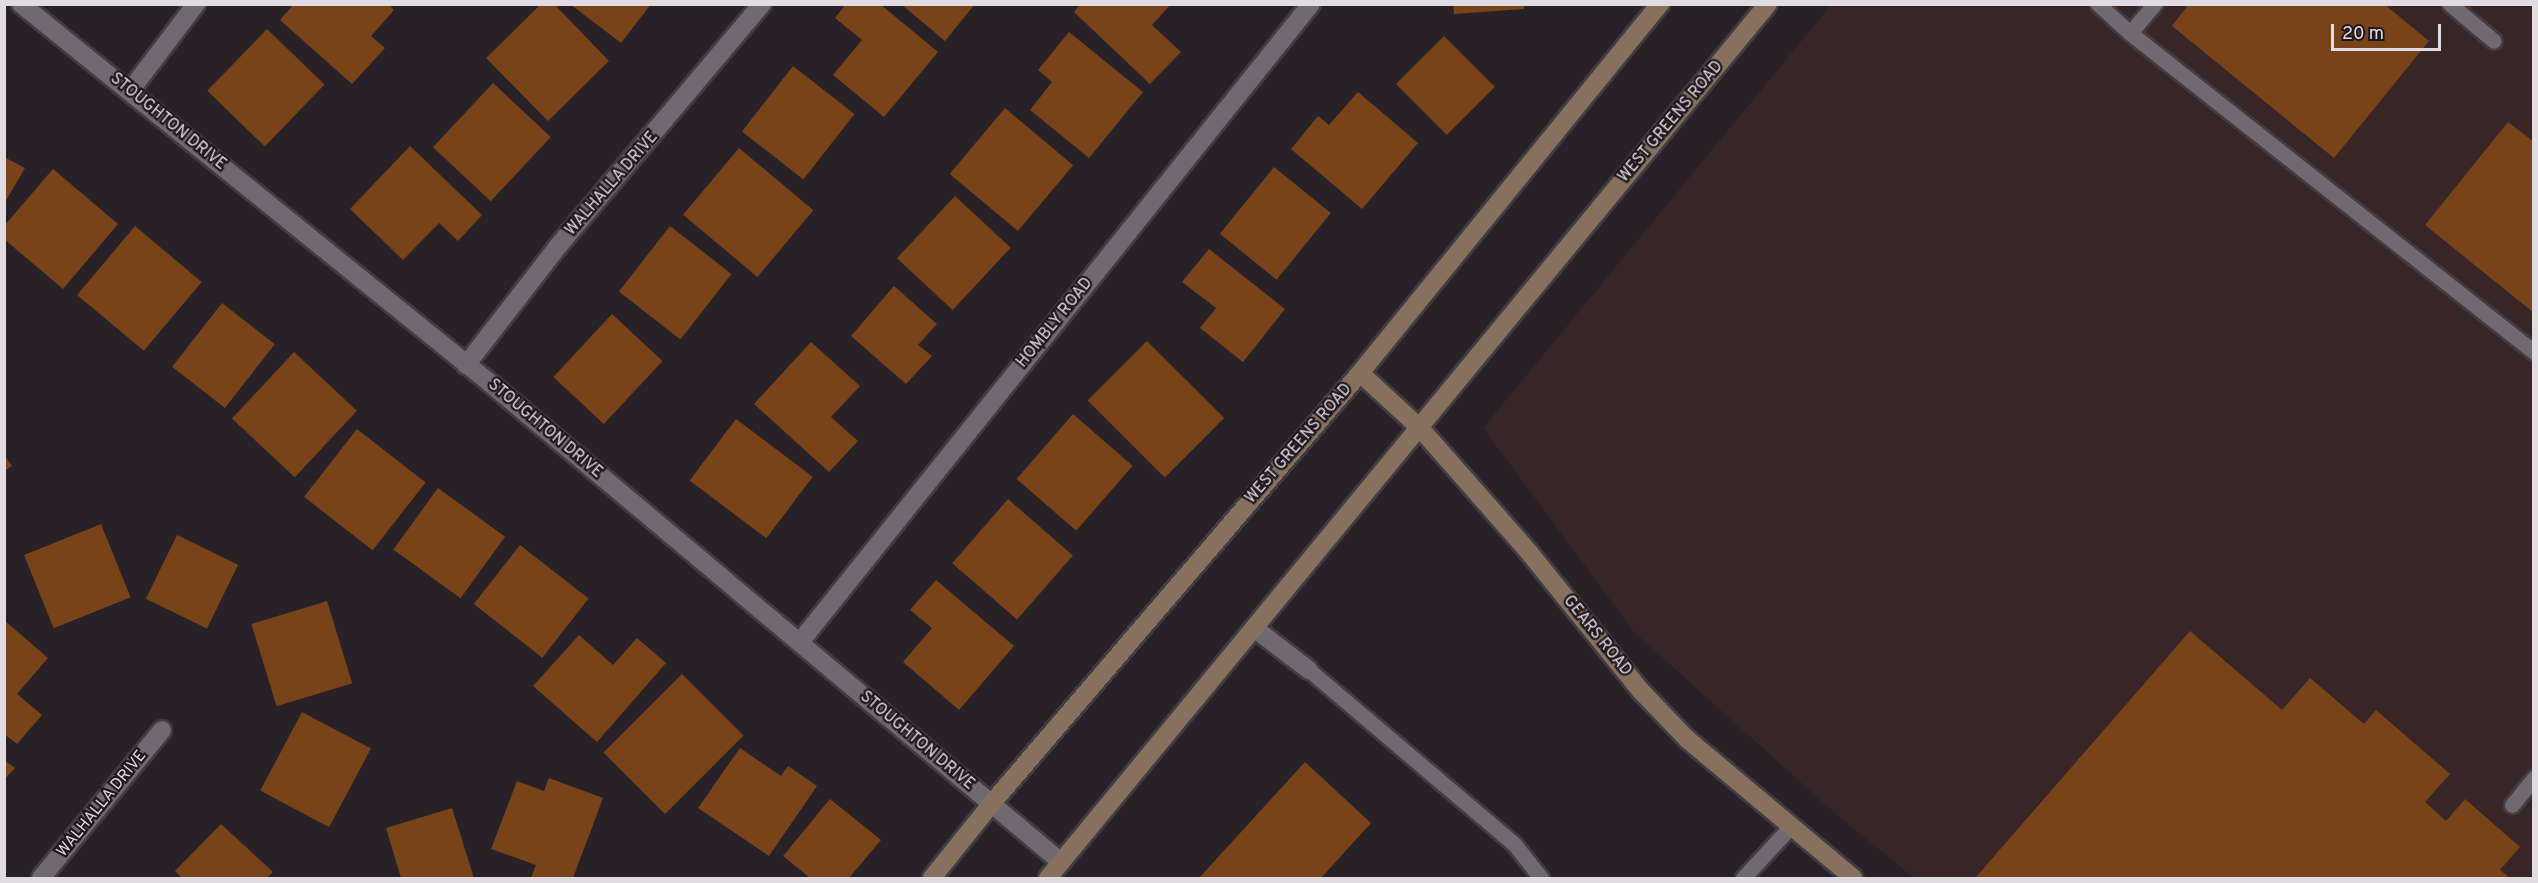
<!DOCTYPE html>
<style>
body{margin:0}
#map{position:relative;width:2538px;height:883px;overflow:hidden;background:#282128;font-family:Overpass,sans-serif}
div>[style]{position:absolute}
.commercial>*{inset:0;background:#382526}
.building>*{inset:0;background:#784318;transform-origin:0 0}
.roads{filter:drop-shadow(2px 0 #423c42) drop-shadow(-2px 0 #423c42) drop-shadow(0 2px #423c42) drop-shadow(0 -2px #423c42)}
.lane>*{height:15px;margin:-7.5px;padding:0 7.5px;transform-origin:7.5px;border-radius:7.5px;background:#716971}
.street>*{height:18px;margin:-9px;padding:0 9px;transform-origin:9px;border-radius:9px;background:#716971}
.secondary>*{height:18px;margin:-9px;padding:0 9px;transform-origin:9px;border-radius:9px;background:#86715e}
span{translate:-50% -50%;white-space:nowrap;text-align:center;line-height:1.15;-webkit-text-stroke:4.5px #1e171e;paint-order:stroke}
.street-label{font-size:16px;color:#e1dce1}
.frame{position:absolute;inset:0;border:6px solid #e1dce1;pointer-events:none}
.scale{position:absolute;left:2331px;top:24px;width:110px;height:27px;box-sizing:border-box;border:3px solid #e1dce1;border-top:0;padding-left:8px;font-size:18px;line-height:21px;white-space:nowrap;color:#e1dce1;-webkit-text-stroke:4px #1e171e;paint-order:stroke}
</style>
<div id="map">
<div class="commercial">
<div style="clip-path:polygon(1831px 5px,2533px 5px,2533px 878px,1914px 878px,1838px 816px,1634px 632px,1483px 428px)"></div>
</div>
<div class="building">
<div style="clip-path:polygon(294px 4px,389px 4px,394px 10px,371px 36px,385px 48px,352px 84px,280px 20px)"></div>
<div style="clip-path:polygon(541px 4px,554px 4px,609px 61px,548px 121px,486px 58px)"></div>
<div style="clip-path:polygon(570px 4px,651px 4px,621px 43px)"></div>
<div style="clip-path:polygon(846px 4px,880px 4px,938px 52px,884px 117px,833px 75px,862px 40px,835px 18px)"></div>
<div style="clip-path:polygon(901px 4px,975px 4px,945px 41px)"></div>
<div style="clip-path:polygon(1080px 4px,1171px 4px,1152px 25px,1181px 52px,1150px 84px,1074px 12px)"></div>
<div style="clip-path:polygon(1453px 4px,1524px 4px,1524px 9px,1454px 14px)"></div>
<div style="clip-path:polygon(2189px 4px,2384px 4px,2429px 41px,2334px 158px,2172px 26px)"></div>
<div style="left:267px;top:29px;width:80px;height:86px;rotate:44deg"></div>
<div style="clip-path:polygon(1069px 32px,1143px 92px,1089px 158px,1030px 110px,1052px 82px,1038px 70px)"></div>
<div style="left:1444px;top:36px;width:72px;height:68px;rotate:45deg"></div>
<div style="left:793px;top:66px;width:78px;height:83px;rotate:38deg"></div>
<div style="left:493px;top:83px;width:79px;height:88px;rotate:43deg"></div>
<div style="clip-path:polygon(1358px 92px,1418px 143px,1362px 209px,1291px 149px,1318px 116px,1329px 125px)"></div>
<div style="left:1005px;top:108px;width:89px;height:86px;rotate:40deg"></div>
<div style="clip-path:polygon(2508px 122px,2534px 142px,2534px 313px,2425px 225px)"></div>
<div style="clip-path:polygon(410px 146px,482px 215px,458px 241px,439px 223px,403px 260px,350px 209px)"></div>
<div style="left:739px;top:148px;width:97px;height:87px;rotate:40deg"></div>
<div style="clip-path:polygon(4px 157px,25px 168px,4px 204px)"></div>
<div style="left:1274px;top:167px;width:73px;height:86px;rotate:39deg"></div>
<div style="clip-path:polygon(53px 169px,118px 224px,63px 289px,4px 239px,4px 226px)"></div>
<div style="left:955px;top:196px;width:76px;height:85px;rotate:43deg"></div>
<div style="left:135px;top:226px;width:87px;height:90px;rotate:40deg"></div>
<div style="left:670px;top:226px;width:78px;height:83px;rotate:38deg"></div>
<div style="clip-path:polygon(1209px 249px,1285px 309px,1243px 362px,1200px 328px,1216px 308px,1182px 282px)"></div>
<div style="clip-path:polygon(894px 286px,937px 324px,918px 345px,932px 356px,906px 384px,851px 336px)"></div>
<div style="left:222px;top:303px;width:67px;height:81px;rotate:38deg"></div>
<div style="left:612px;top:314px;width:69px;height:86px;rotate:43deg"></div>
<div style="left:1147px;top:341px;width:109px;height:84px;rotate:45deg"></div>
<div style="clip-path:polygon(811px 342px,860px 386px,831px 417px,858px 441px,829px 472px,754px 404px)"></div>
<div style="left:294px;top:352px;width:86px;height:91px;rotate:43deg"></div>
<div style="left:1073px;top:414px;width:79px;height:86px;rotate:41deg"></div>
<div style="left:736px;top:419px;width:96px;height:77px;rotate:37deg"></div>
<div style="left:357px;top:429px;width:87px;height:86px;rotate:38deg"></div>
<div style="clip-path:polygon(4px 455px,12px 466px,4px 471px)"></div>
<div style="left:438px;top:488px;width:83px;height:76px;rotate:36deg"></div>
<div style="left:1008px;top:499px;width:86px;height:85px;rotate:41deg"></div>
<div style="left:101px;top:524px;width:79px;height:83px;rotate:68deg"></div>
<div style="left:177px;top:535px;width:68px;height:71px;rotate:26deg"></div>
<div style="left:520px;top:545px;width:87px;height:75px;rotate:38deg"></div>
<div style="clip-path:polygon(936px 580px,1014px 646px,959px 710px,903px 662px,932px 628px,910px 610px)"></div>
<div style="left:327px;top:601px;width:86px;height:79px;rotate:73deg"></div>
<div style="clip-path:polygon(4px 620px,48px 658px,17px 694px,42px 715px,17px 744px,4px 734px)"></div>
<div style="clip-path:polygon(2190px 631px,2282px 710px,2310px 678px,2364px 724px,2376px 710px,2450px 774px,2425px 802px,2446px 821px,2465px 799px,2520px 847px,2500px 870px,2510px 878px,1976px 877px)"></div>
<div style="clip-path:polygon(579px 635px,613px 665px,637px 638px,666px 663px,597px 742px,533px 686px)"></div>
<div style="left:682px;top:674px;width:87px;height:111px;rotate:45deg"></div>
<div style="left:302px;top:712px;width:78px;height:89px;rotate:28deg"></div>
<div style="clip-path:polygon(740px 748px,781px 776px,788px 766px,817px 786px,769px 856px,698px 808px)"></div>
<div style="clip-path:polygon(4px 760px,15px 768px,4px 780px)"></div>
<div style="clip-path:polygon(1305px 762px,1371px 823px,1321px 878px,1199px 878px)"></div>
<div style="clip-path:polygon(549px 778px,603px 798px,573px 878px,531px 878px,536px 865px,491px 849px,517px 781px,544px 791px)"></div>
<div style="clip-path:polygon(830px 799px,881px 840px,849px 878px,810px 878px,783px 856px)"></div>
<div style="clip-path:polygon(452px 808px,474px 878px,401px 878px,386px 828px)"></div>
<div style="clip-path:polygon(221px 824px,273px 872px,267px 878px,182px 878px,175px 871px)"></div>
</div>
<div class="roads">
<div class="lane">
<div style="left:2098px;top:4px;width:43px;rotate:42.2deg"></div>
<div style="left:2130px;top:33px;width:38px;rotate:-50deg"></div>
<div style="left:2450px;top:4px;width:57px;rotate:40.1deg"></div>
<div style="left:2130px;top:33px;width:515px;rotate:38.29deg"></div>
<div style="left:1309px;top:670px;width:270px;rotate:40.3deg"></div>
<div style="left:1515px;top:845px;width:42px;rotate:51.8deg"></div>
<div style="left:2512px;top:805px;width:35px;rotate:-51deg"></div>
<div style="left:1743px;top:878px;width:71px;rotate:-47.3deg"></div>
</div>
<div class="street">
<div style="left:21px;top:4px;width:603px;rotate:38.94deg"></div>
<div style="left:490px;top:383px;width:745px;rotate:39.99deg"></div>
<div style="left:130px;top:91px;width:109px;rotate:-52.8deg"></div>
<div style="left:466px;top:365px;width:152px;rotate:-52.2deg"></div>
<div style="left:559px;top:245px;width:315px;rotate:-49.9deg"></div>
<div style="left:1254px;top:628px;width:69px;rotate:37.4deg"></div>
<div style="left:800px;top:642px;width:817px;rotate:-51.31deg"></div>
<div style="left:41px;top:878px;width:191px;rotate:-50.7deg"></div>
</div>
<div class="secondary">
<div style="left:1360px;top:373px;width:81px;rotate:42.5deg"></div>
<div style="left:1420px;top:428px;width:164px;rotate:48.7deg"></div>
<div style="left:1528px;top:551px;width:180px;rotate:51.1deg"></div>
<div style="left:1641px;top:691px;width:66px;rotate:46.2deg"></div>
<div style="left:1687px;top:739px;width:217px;rotate:39.9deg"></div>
<div style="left:932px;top:878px;width:96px;rotate:-51.3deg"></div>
<div style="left:992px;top:803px;width:566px;rotate:-49.44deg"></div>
<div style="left:1360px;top:373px;width:476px;rotate:-50.9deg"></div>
<div style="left:1048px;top:878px;width:1132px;rotate:-50.52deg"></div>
</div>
</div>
<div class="street-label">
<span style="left:168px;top:122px;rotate:39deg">STOUGHTON DRIVE</span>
<span style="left:1671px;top:122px;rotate:-50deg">WEST GREENS ROAD</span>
<span style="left:612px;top:184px;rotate:-49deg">WALHALLA DRIVE</span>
<span style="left:1055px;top:323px;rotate:-51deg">HOMBLY ROAD</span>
<span style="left:545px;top:429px;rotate:40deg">STOUGHTON DRIVE</span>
<span style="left:1299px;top:444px;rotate:-49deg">WEST GREENS ROAD</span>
<span style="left:1597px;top:636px;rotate:51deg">GEARS ROAD</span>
<span style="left:917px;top:741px;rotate:40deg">STOUGHTON DRIVE</span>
<span style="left:102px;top:804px;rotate:-51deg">WALHALLA DRIVE</span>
</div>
<div class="frame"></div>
<div class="scale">20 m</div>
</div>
